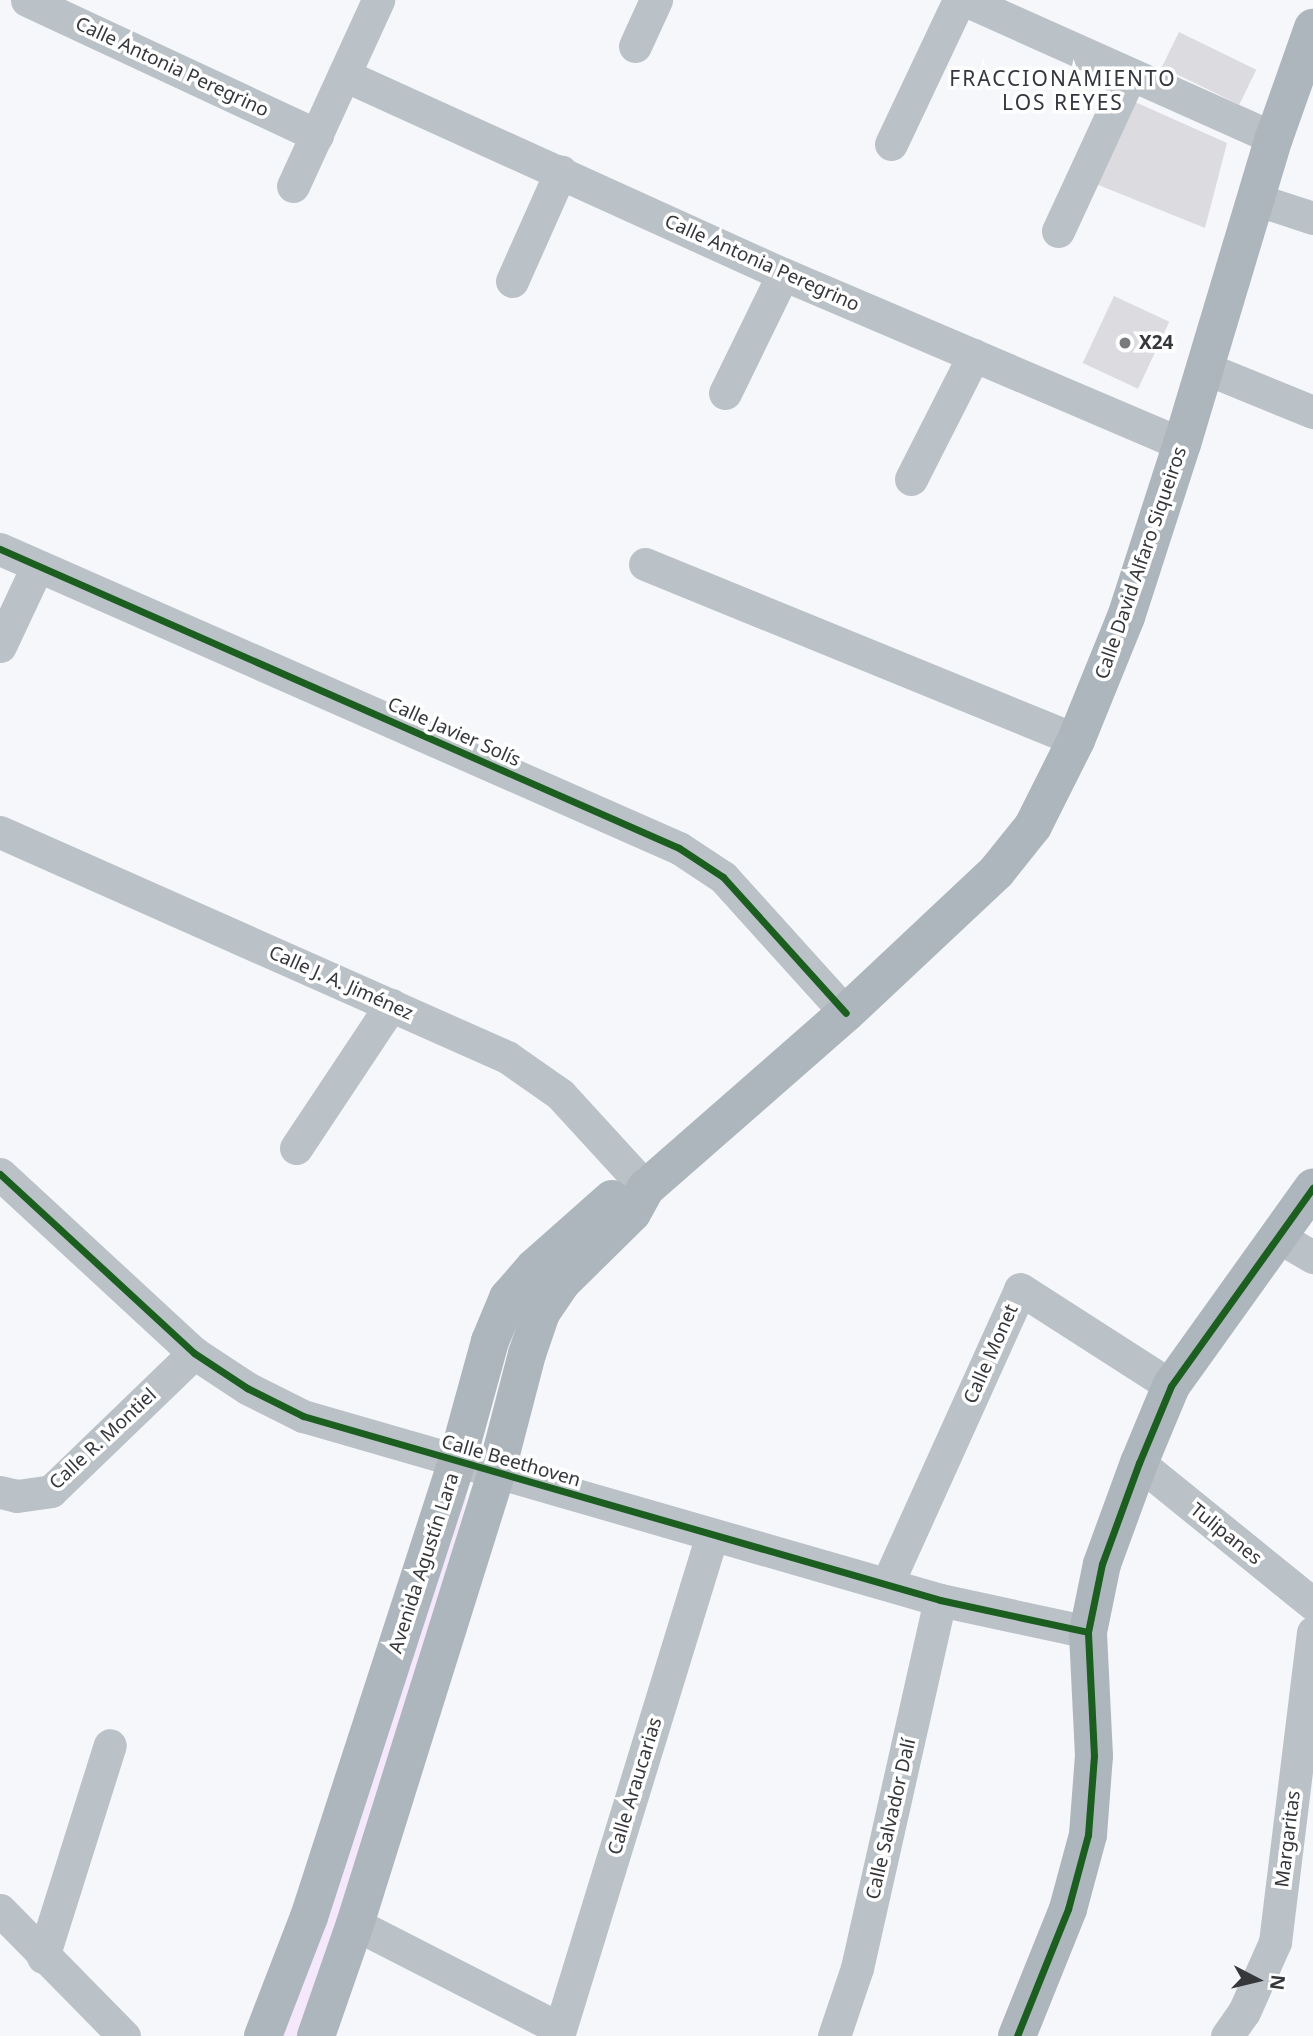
<!DOCTYPE html>
<meta charset="utf-8">
<style>
body{margin:0}
#map{position:relative;width:1313px;height:2036px;overflow:hidden;background:#f5f7fb;font-family:"Noto Sans",sans-serif}
div>[style]{position:absolute}
.green>*{inset:0;background:#f5e8fc}
.building>*{inset:0;background:#dcdce0;transform-origin:0 0}
.street>*{height:33px;margin:-16.5px;padding:0 16.5px;transform-origin:16.5px;border-radius:16.5px;background:#bac1c7}
.secondary>*{height:38px;margin:-19px;padding:0 19px;transform-origin:19px;border-radius:19px;background:#aeb6bd}
.cycleway>*{height:7px;margin:-3.5px;padding:0 3.5px;transform-origin:3.5px;border-radius:3.5px;background:#1b5e20}
.dots>*{width:19px;height:19px;translate:-50% -50%;box-sizing:border-box;border:4px solid #fff;border-radius:50%}
span{translate:-50% -50%;white-space:nowrap;text-align:center;line-height:1.15;-webkit-text-stroke:7px #fff;paint-order:stroke}
.street-label{font-size:19px;color:#35373b}
.poi-label{font-size:19px;color:#35373b;font-weight:700}
.left{translate:0 -50%;text-align:left}
.neighbourhood-label{font-size:21px;color:#343740;letter-spacing:2px}
.north{position:absolute;left:1222px;top:1945px;width:70px;height:70px;-webkit-text-stroke:5px #fff;paint-order:stroke;rotate:97deg;font-size:19px;font-weight:700;line-height:28px;text-align:center;color:#35373b}
.north::after{content:'';display:block;margin:auto;width:24px;height:32px;background:#35373b;clip-path:polygon(50% 0,100% 100%,50% 72%,0 100%)}
</style>
<div id="map">
<div class="green">
<div style="clip-path:polygon(442px 1495px,467px 1498px,392px 1772px,299px 2036px,275px 2036px)"></div>
</div>
<div class="building">
<div style="left:1179px;top:32px;width:86px;height:39px;rotate:26deg"></div>
<div style="clip-path:polygon(1135px 102px,1227px 143px,1205px 228px,1096px 184px)"></div>
<div style="left:1114px;top:296px;width:61px;height:74px;rotate:25deg"></div>
</div>
<div class="street">
<div style="left:27px;top:0;width:320px;rotate:25deg"></div>
<div style="left:965px;top:0;width:338px;rotate:24.1deg"></div>
<div style="left:635px;top:46px;width:51px;rotate:-65.5deg"></div>
<div style="left:344px;top:75px;width:482px;rotate:24.4deg"></div>
<div style="left:783px;top:274px;width:434px;rotate:23.1deg"></div>
<div style="left:891px;top:144px;width:159px;rotate:-64.7deg"></div>
<div style="left:293px;top:186px;width:205px;rotate:-65.4deg"></div>
<div style="left:1255px;top:199px;width:61px;rotate:18.1deg"></div>
<div style="left:1058px;top:231px;width:172px;rotate:-65.2deg"></div>
<div style="left:512px;top:281px;width:120px;rotate:-66deg"></div>
<div style="left:1205px;top:368px;width:117px;rotate:22.2deg"></div>
<div style="left:725px;top:393px;width:132px;rotate:-64deg"></div>
<div style="left:911px;top:479px;width:139px;rotate:-63.1deg"></div>
<div style="left:0;top:549px;width:742px;rotate:23.77deg"></div>
<div style="left:679px;top:848px;width:53px;rotate:33.4deg"></div>
<div style="left:723px;top:877px;width:183px;rotate:47.9deg"></div>
<div style="left:645px;top:564px;width:466px;rotate:22.2deg"></div>
<div style="left:0;top:646px;width:87px;rotate:-64.9deg"></div>
<div style="left:0;top:832px;width:555px;rotate:23.93deg"></div>
<div style="left:507px;top:1057px;width:65px;rotate:34.9deg"></div>
<div style="left:560px;top:1094px;width:127px;rotate:47.5deg"></div>
<div style="left:296px;top:1148px;width:172px;rotate:-56.4deg"></div>
<div style="left:0;top:1174px;width:264px;rotate:42.7deg"></div>
<div style="left:194px;top:1353px;width:64px;rotate:33.4deg"></div>
<div style="left:247px;top:1388px;width:63px;rotate:26.6deg"></div>
<div style="left:303px;top:1416px;width:663px;rotate:16.11deg"></div>
<div style="left:940px;top:1600px;width:151px;rotate:12.2deg"></div>
<div style="left:1277px;top:1236px;width:42px;rotate:30.3deg"></div>
<div style="left:1139px;top:1463px;width:224px;rotate:39deg"></div>
<div style="left:0;top:1492px;width:17px;rotate:13deg"></div>
<div style="left:17px;top:1496px;width:34px;rotate:-8deg"></div>
<div style="left:51px;top:1491px;width:199px;rotate:-44deg"></div>
<div style="left:888px;top:1582px;width:321px;rotate:-65.7deg"></div>
<div style="left:1020px;top:1289px;width:179px;rotate:32.7deg"></div>
<div style="left:0;top:1910px;width:177px;rotate:45.5deg"></div>
<div style="left:355px;top:1924px;width:230px;rotate:27.1deg"></div>
<div style="left:43px;top:1957px;width:222px;rotate:-72.5deg"></div>
<div style="left:558px;top:2036px;width:524px;rotate:-72.91deg"></div>
<div style="left:834px;top:2036px;width:72px;rotate:-71.3deg"></div>
<div style="left:857px;top:1968px;width:377px;rotate:-77.3deg"></div>
<div style="left:1227px;top:2036px;width:29px;rotate:-55deg"></div>
<div style="left:1244px;top:2012px;width:77px;rotate:-66.1deg"></div>
<div style="left:1275px;top:1942px;width:312px;rotate:-83deg"></div>
</div>
<div class="secondary">
<div style="left:263px;top:2036px;width:128px;rotate:-68.9deg"></div>
<div style="left:309px;top:1917px;width:479px;rotate:-72deg"></div>
<div style="left:457px;top:1461px;width:124px;rotate:-74.6deg"></div>
<div style="left:490px;top:1341px;width:47px;rotate:-67.3deg"></div>
<div style="left:508px;top:1298px;width:40px;rotate:-49deg"></div>
<div style="left:534px;top:1268px;width:104px;rotate:-41.5deg"></div>
<div style="left:316px;top:2036px;width:119px;rotate:-70.8deg"></div>
<div style="left:355px;top:1924px;width:473px;rotate:-72.6deg"></div>
<div style="left:496px;top:1473px;width:123px;rotate:-75.4deg"></div>
<div style="left:527px;top:1354px;width:43px;rotate:-71.1deg"></div>
<div style="left:541px;top:1313px;width:37px;rotate:-56deg"></div>
<div style="left:562px;top:1282px;width:98px;rotate:-44.6deg"></div>
<div style="left:632px;top:1213px;width:29px;rotate:-61deg"></div>
<div style="left:646px;top:1188px;width:266px;rotate:-41.2deg"></div>
<div style="left:846px;top:1013px;width:207px;rotate:-43.2deg"></div>
<div style="left:997px;top:871px;width:58px;rotate:-51.3deg"></div>
<div style="left:1033px;top:826px;width:96px;rotate:-63.4deg"></div>
<div style="left:1076px;top:740px;width:133px;rotate:-67.9deg"></div>
<div style="left:1126px;top:617px;width:182px;rotate:-72.1deg"></div>
<div style="left:1182px;top:444px;width:320px;rotate:-73.3deg"></div>
<div style="left:1274px;top:138px;width:117px;rotate:-70.5deg"></div>
<div style="left:1017px;top:2036px;width:137px;rotate:-68.1deg"></div>
<div style="left:1068px;top:1909px;width:77px;rotate:-74.9deg"></div>
<div style="left:1088px;top:1835px;width:79px;rotate:-85.7deg"></div>
<div style="left:1094px;top:1756px;width:124px;rotate:-92.8deg"></div>
<div style="left:1088px;top:1632px;width:69px;rotate:-78.4deg"></div>
<div style="left:1102px;top:1564px;width:108px;rotate:-69.9deg"></div>
<div style="left:1139px;top:1463px;width:83px;rotate:-67.4deg"></div>
<div style="left:1171px;top:1386px;width:244px;rotate:-54.4deg"></div>
</div>
<div class="cycleway">
<div style="left:0;top:549px;width:742px;rotate:23.77deg"></div>
<div style="left:679px;top:848px;width:53px;rotate:33.4deg"></div>
<div style="left:723px;top:877px;width:183px;rotate:47.9deg"></div>
<div style="left:0;top:1174px;width:264px;rotate:42.7deg"></div>
<div style="left:194px;top:1353px;width:64px;rotate:33.4deg"></div>
<div style="left:247px;top:1388px;width:63px;rotate:26.6deg"></div>
<div style="left:303px;top:1416px;width:663px;rotate:16.11deg"></div>
<div style="left:940px;top:1600px;width:151px;rotate:12.2deg"></div>
<div style="left:1017px;top:2036px;width:137px;rotate:-68.1deg"></div>
<div style="left:1068px;top:1909px;width:77px;rotate:-74.9deg"></div>
<div style="left:1088px;top:1835px;width:79px;rotate:-85.7deg"></div>
<div style="left:1094px;top:1756px;width:124px;rotate:-92.8deg"></div>
<div style="left:1088px;top:1632px;width:69px;rotate:-78.4deg"></div>
<div style="left:1102px;top:1564px;width:108px;rotate:-69.9deg"></div>
<div style="left:1139px;top:1463px;width:83px;rotate:-67.4deg"></div>
<div style="left:1171px;top:1386px;width:244px;rotate:-54.4deg"></div>
</div>
<div class="dots">
<div style="left:1125px;top:343px;background:#787a7e"></div>
</div>
<div class="street-label">
<span style="left:172px;top:67px;rotate:25deg">Calle Antonia Peregrino</span>
<span style="left:762px;top:263px;rotate:24deg">Calle Antonia Peregrino</span>
<span style="left:1141px;top:563px;rotate:-71deg">Calle David Alfaro Siqueiros</span>
<span style="left:454px;top:732px;rotate:24deg">Calle Javier Solís</span>
<span style="left:341px;top:983px;rotate:24deg">Calle J. A. Jiménez</span>
<span style="left:991px;top:1354px;rotate:-66deg">Calle Monet</span>
<span style="left:103px;top:1439px;rotate:-43deg">Calle R. Montiel</span>
<span style="left:511px;top:1461px;rotate:16deg">Calle Beethoven</span>
<span style="left:1226px;top:1534px;rotate:39deg">Tulipanes</span>
<span style="left:424px;top:1563px;rotate:-72deg">Avenida Agustín Lara</span>
<span style="left:635px;top:1786px;rotate:-73deg">Calle Araucarias</span>
<span style="left:891px;top:1819px;rotate:-77deg">Calle Salvador Dalí</span>
<span style="left:1288px;top:1839px;rotate:-83deg">Margaritas</span>
</div>
<div class="poi-label">
<span class="left" style="left:1139px;top:343px">X24</span>
</div>
<div class="neighbourhood-label">
<span style="left:1063px;top:90px">FRACCIONAMIENTO<br>LOS REYES</span>
</div>
<div class="north">N</div>
</div>
